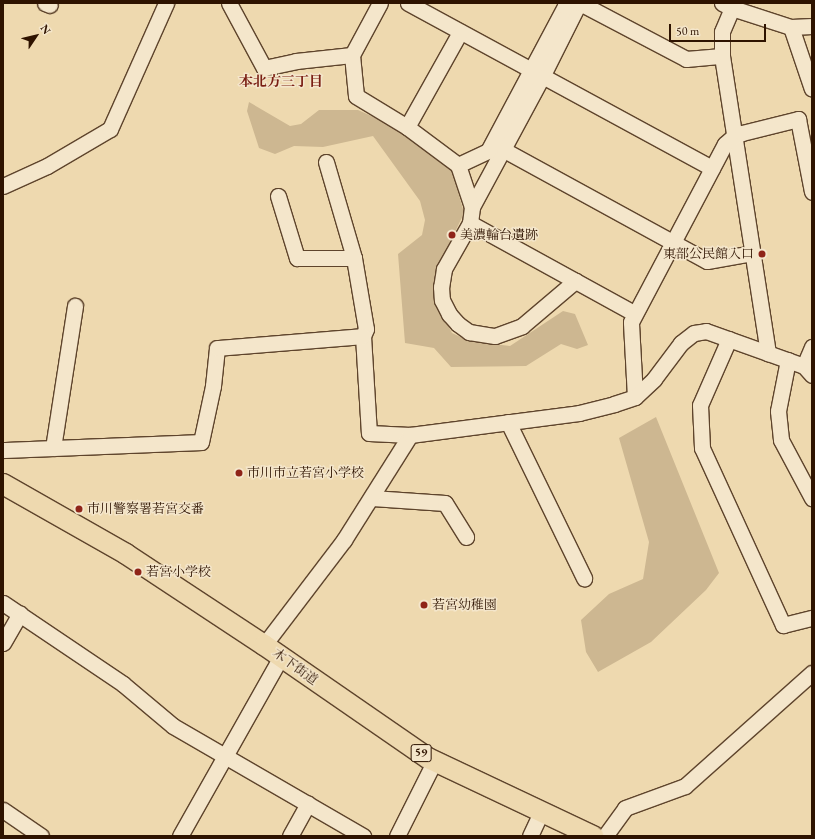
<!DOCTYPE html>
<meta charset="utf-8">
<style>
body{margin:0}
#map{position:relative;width:815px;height:839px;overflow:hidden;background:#eed9af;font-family:"EB Garamond","Noto Serif JP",serif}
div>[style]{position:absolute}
.green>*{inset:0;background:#cdb791}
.roads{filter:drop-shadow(1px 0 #5e442c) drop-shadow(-1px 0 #5e442c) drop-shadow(0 1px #5e442c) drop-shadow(0 -1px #5e442c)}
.minor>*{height:15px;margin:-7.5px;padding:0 7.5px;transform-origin:7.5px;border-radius:7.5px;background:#f4e6cb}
.major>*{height:20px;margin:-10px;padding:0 10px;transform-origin:10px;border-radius:10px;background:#eed9af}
.dots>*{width:11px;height:11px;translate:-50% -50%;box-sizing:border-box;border:2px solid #f4e6cb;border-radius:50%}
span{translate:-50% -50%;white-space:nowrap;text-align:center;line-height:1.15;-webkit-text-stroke:3px #f4e6cb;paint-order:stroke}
.shield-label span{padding:1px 3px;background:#f4e6cb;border:1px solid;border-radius:3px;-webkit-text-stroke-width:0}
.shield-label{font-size:12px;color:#2e1300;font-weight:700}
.poi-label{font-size:13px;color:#2e1300}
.left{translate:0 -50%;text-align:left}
.right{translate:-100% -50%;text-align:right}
.street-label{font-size:13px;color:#2e1300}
.neighbourhood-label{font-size:14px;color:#7a1f14;font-weight:700}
.frame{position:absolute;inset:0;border:4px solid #2e1300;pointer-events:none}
.north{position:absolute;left:16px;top:16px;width:40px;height:40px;-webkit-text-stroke:3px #f4e6cb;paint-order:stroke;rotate:55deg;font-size:11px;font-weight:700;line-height:16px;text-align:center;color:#2e1300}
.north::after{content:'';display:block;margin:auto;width:14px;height:18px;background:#2e1300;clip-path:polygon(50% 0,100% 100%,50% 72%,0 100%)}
.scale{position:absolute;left:669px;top:24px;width:97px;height:18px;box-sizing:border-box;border:2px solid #2e1300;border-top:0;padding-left:5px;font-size:12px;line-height:14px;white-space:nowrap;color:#2e1300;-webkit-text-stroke:3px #f4e6cb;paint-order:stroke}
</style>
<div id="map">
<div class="green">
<div style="clip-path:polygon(249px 102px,290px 126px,301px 124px,319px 110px,358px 110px,398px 128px,452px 170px,464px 213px,438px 268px,435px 301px,452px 333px,469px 341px,510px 346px,563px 311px,575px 314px,588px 345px,577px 349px,561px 344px,526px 366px,451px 367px,434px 348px,405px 343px,398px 254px,422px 235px,425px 220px,420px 201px,373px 136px,323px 147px,294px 146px,275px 154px,259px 148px,247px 111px)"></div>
<div style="clip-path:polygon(656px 417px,719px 573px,706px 590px,651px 642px,598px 672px,586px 652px,581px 620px,609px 594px,643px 579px,649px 542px,619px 438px)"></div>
</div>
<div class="roads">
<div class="minor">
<div style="left:45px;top:3px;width:5px;rotate:22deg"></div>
<div style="left:229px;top:3px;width:74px;rotate:61.7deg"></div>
<div style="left:264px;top:68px;width:33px;rotate:-12deg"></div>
<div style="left:296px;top:61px;width:56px;rotate:-6.1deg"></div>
<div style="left:352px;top:55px;width:59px;rotate:-61.7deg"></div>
<div style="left:408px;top:3px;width:346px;rotate:28.5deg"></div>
<div style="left:574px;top:3px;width:6px;rotate:72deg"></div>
<div style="left:576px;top:9px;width:76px;rotate:116.6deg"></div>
<div style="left:542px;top:77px;width:148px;rotate:118.3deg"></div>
<div style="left:472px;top:207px;width:16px;rotate:97deg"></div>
<div style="left:470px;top:223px;width:53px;rotate:119.5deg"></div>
<div style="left:444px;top:269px;width:18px;rotate:99deg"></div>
<div style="left:441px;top:287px;width:13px;rotate:86deg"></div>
<div style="left:442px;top:300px;width:16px;rotate:63deg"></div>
<div style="left:449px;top:314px;width:13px;rotate:48deg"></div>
<div style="left:458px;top:324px;width:14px;rotate:36deg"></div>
<div style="left:469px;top:332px;width:26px;rotate:9deg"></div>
<div style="left:495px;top:336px;width:29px;rotate:-20deg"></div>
<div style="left:522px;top:326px;width:70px;rotate:-40.3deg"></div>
<div style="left:580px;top:3px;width:120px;rotate:27.8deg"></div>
<div style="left:686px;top:59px;width:36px;rotate:-5deg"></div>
<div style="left:722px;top:3px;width:11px;rotate:27deg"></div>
<div style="left:732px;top:8px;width:62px;rotate:17.9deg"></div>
<div style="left:791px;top:27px;width:21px;rotate:-3deg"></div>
<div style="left:732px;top:8px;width:26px;rotate:113deg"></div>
<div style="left:722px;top:32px;width:24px;rotate:90deg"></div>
<div style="left:722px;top:56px;width:301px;rotate:81.2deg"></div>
<div style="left:791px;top:27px;width:65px;rotate:71.3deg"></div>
<div style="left:352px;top:55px;width:41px;rotate:84.4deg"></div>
<div style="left:356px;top:96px;width:60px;rotate:31.3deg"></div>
<div style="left:407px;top:127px;width:64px;rotate:36.7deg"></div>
<div style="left:458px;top:165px;width:44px;rotate:71.6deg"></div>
<div style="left:407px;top:127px;width:109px;rotate:-60.8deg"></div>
<div style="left:504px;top:150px;width:231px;rotate:28.7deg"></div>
<div style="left:707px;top:261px;width:47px;rotate:-9.9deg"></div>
<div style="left:326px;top:162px;width:100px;rotate:73.7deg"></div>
<div style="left:354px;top:258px;width:72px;rotate:80.4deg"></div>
<div style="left:366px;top:329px;width:8px;rotate:113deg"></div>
<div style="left:363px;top:336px;width:97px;rotate:86.5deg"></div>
<div style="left:369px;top:433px;width:41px;rotate:2.8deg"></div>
<div style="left:458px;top:165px;width:33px;rotate:-25deg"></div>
<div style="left:488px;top:151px;width:164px;rotate:-62deg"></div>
<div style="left:565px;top:6px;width:5px;rotate:-37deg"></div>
<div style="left:3px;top:186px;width:48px;rotate:-24.4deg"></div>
<div style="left:47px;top:166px;width:73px;rotate:-30.4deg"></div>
<div style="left:110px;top:129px;width:138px;rotate:-66deg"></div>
<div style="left:278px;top:196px;width:65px;rotate:73deg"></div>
<div style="left:297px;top:258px;width:57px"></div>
<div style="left:470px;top:223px;width:187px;rotate:28.8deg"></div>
<div style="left:729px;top:339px;width:72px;rotate:113.7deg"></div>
<div style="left:700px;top:405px;width:43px;rotate:87.3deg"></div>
<div style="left:702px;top:448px;width:195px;rotate:65.4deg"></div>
<div style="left:783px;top:625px;width:30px;rotate:-14deg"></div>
<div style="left:788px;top:360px;width:52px;rotate:101.1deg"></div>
<div style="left:778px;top:411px;width:29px;rotate:84deg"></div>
<div style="left:781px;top:440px;width:66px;rotate:61.9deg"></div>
<div style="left:804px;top:366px;width:21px;rotate:-67deg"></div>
<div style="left:635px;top:397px;width:75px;rotate:-93.1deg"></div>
<div style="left:631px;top:322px;width:201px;rotate:-62.2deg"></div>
<div style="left:725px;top:144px;width:11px;rotate:-41deg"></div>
<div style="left:733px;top:137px;width:10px;rotate:-24deg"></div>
<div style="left:742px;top:133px;width:58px;rotate:-14deg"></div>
<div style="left:798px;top:119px;width:74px;rotate:79.1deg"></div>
<div style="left:508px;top:422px;width:174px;rotate:64deg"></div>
<div style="left:53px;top:448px;width:144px;rotate:-81.2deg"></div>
<div style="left:3px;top:450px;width:198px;rotate:-2.3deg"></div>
<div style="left:201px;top:442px;width:57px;rotate:-77.9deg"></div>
<div style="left:213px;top:386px;width:38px;rotate:-84deg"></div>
<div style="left:217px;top:348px;width:146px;rotate:-4.7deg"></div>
<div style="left:372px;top:498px;width:73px;rotate:3.9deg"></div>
<div style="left:445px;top:503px;width:40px;rotate:58deg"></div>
<div style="left:3px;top:603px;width:145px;rotate:34deg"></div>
<div style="left:123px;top:684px;width:65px;rotate:40deg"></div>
<div style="left:173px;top:726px;width:220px;rotate:30.1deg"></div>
<div style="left:3px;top:643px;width:34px;rotate:-60deg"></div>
<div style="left:264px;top:645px;width:132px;rotate:-52.7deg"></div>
<div style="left:344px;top:540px;width:124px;rotate:-57.8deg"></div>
<div style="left:410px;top:435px;width:170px;rotate:-7.4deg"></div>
<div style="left:579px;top:413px;width:36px;rotate:-14deg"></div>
<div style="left:614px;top:404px;width:22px;rotate:-18deg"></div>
<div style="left:635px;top:397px;width:26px;rotate:-43deg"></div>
<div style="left:654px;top:379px;width:45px;rotate:-53.1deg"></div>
<div style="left:681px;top:343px;width:16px;rotate:-38deg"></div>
<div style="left:694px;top:333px;width:12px;rotate:-9deg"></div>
<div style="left:706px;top:331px;width:104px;rotate:19.7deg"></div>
<div style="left:804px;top:366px;width:12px;rotate:48deg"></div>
<div style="left:3px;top:810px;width:46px;rotate:34.4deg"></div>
<div style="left:180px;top:836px;width:206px;rotate:-60.6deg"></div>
<div style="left:290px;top:836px;width:37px;rotate:-61deg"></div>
<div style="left:397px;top:836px;width:85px;rotate:-63.4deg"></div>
<div style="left:530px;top:836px;width:26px;rotate:-65deg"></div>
<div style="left:605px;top:836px;width:34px;rotate:-54deg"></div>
<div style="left:625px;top:808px;width:64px;rotate:-20.1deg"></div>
<div style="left:685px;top:786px;width:170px;rotate:-41.7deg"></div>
</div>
<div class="major">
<div style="left:3px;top:484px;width:142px;rotate:29.6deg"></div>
<div style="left:126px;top:554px;width:165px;rotate:33.4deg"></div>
<div style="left:264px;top:645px;width:199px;rotate:34.6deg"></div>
<div style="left:428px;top:758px;width:183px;rotate:25.3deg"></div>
</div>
</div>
<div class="dots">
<div style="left:452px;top:235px;background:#8f2418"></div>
<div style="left:762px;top:254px;background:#8f2418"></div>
<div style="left:239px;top:473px;background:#8f2418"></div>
<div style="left:79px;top:509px;background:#8f2418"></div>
<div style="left:138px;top:572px;background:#8f2418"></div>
<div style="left:424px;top:605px;background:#8f2418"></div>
</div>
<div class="shield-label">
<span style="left:421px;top:753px">59</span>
</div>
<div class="poi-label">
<span class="left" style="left:460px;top:235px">美濃輪台遺跡</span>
<span class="right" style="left:754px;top:254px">東部公民館入口</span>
<span class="left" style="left:247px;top:473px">市川市立若宮小学校</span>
<span class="left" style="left:87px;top:509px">市川警察署若宮交番</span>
<span class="left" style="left:146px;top:572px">若宮小学校</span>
<span class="left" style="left:432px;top:605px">若宮幼稚園</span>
</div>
<div class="street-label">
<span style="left:295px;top:667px;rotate:36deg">木下街道</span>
</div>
<div class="neighbourhood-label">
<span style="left:281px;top:81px">本北方三丁目</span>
</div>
<div class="frame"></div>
<div class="north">N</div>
<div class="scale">50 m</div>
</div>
